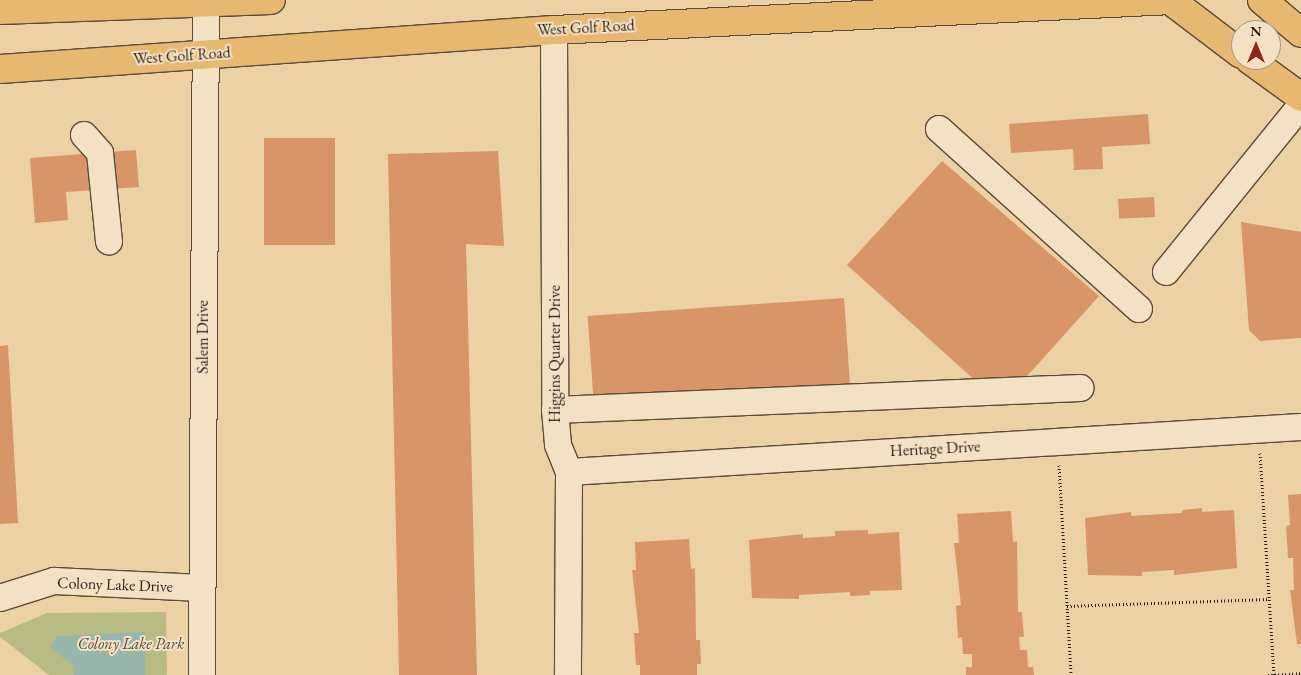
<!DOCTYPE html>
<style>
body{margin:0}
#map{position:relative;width:1301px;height:675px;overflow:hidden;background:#ecd1a5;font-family:"EB Garamond",serif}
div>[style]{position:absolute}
.green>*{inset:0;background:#b9bb85}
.water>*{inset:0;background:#99b6ad}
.building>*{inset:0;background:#d89567;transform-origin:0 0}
.path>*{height:3px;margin-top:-1.5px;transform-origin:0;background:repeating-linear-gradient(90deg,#2c1d17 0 1px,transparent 0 3.5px)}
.roads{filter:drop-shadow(1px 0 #5c4a3a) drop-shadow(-1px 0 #5c4a3a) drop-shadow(0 1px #5c4a3a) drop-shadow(0 -1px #5c4a3a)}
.minor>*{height:26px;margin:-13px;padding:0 13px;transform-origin:13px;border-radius:13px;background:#f3e1c4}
.major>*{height:28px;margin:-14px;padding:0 14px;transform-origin:14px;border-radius:14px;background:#e6b872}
span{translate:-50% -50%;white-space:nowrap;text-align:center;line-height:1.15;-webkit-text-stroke:4px #f3e1c4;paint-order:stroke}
.street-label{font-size:16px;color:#2c1d17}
.park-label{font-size:16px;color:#564c38;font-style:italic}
.north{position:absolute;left:1231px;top:20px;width:50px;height:50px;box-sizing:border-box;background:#f3e1c4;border:1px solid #a3937f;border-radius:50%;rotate:0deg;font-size:14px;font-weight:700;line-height:20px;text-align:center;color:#2c1d17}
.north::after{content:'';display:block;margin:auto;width:18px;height:22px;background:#8f2418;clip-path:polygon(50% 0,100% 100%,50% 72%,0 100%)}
</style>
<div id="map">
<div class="green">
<div style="clip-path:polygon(166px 612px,167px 675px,49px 675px,0 637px,0 633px,47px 613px)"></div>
</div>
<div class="water">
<div style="clip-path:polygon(145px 632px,145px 675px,74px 675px,72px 665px,50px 647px,57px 636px)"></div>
</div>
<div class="building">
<div style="clip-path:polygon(1148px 114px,1150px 144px,1102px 147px,1103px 169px,1074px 170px,1073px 149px,1011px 153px,1009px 124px)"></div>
<div style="left:264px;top:138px;width:71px;height:107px"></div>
<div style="clip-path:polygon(136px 150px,139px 187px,66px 192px,68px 220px,35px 223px,30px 158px)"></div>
<div style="clip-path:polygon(498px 151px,504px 246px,466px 244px,477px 675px,399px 675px,388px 154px)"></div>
<div style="clip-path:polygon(942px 161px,1099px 296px,1021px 383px,979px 384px,847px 265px)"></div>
<div style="left:1154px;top:197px;width:20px;height:36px;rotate:87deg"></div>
<div style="clip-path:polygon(1241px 222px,1301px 232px,1301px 338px,1260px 341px,1249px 330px)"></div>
<div style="left:844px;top:298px;width:91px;height:257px;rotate:86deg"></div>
<div style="clip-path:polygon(8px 345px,18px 523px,0 524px,0 346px)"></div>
<div style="clip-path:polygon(1301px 494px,1301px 644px,1297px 644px,1290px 590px,1294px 590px,1293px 558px,1288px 558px,1286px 526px,1290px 525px,1288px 495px)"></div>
<div style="clip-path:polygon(1202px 508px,1202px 512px,1234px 510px,1237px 568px,1174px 575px,1174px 570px,1142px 572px,1142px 576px,1088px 575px,1085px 518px,1131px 512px,1131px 516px,1182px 513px,1182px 510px)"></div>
<div style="clip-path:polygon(1011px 511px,1013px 542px,1017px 541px,1018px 612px,1022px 612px,1024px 637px,1019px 637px,1020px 650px,1027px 650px,1028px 667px,1033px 667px,1034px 675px,966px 675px,966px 667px,972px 667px,972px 654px,963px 654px,962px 637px,958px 638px,956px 606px,961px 605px,954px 543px,959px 543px,957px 514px)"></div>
<div style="clip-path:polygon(868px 530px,868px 534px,899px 532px,902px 590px,870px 591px,870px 595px,850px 596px,850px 592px,799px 595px,799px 599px,752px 598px,749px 540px,803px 534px,803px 538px,835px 536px,835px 531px)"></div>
<div style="clip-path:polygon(689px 539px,691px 569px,695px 568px,696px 640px,700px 640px,701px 664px,697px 664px,697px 675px,640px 675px,640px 665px,636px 665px,634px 633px,639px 633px,632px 570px,636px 570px,635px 542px)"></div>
</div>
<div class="path">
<div style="left:1260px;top:453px;width:222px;rotate:86.4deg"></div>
<div style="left:1059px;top:465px;width:210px;rotate:86.7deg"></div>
<div style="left:1067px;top:606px;width:202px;rotate:-2deg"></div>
<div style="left:1268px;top:675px;width:33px;rotate:-3deg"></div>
</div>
<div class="roads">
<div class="minor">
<div style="left:554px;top:30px;width:380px;rotate:89.8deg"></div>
<div style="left:555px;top:410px;width:35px;rotate:85deg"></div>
<div style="left:558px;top:445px;width:29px;rotate:68deg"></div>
<div style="left:569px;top:472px;width:203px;rotate:90.3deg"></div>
<div style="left:939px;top:129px;width:269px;rotate:42deg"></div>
<div style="left:84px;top:135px;width:24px;rotate:48deg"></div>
<div style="left:100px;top:153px;width:89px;rotate:84.2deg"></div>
<div style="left:1166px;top:272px;width:215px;rotate:-51deg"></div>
<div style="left:555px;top:410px;width:526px;rotate:-2.4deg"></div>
<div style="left:569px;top:472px;width:733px;rotate:-3.52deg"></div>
<div style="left:0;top:598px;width:57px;rotate:-17.5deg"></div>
<div style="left:54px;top:581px;width:148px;rotate:2.7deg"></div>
<div style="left:202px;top:675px;width:675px;rotate:-89.66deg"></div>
</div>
<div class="major">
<div style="left:1170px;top:0;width:89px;rotate:37.3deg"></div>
<div style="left:1262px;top:0;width:51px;rotate:40.2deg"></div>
<div style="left:0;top:10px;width:271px;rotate:-2.1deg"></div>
<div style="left:1250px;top:60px;width:63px;rotate:36deg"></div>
<div style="left:0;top:69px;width:555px;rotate:-4.03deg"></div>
<div style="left:554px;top:30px;width:619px;rotate:-2.78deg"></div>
</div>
</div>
<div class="street-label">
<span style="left:586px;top:28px;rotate:-3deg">West Golf Road</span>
<span style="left:182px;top:56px;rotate:-4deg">West Golf Road</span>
<span style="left:203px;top:337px;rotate:-90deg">Salem Drive</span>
<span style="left:555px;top:354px;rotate:-90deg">Higgins Quarter Drive</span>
<span style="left:935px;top:449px;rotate:-3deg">Heritage Drive</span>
<span style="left:115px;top:585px;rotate:2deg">Colony Lake Drive</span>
</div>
<div class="park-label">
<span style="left:131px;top:644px">Colony Lake Park</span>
</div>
<div class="north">N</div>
</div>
